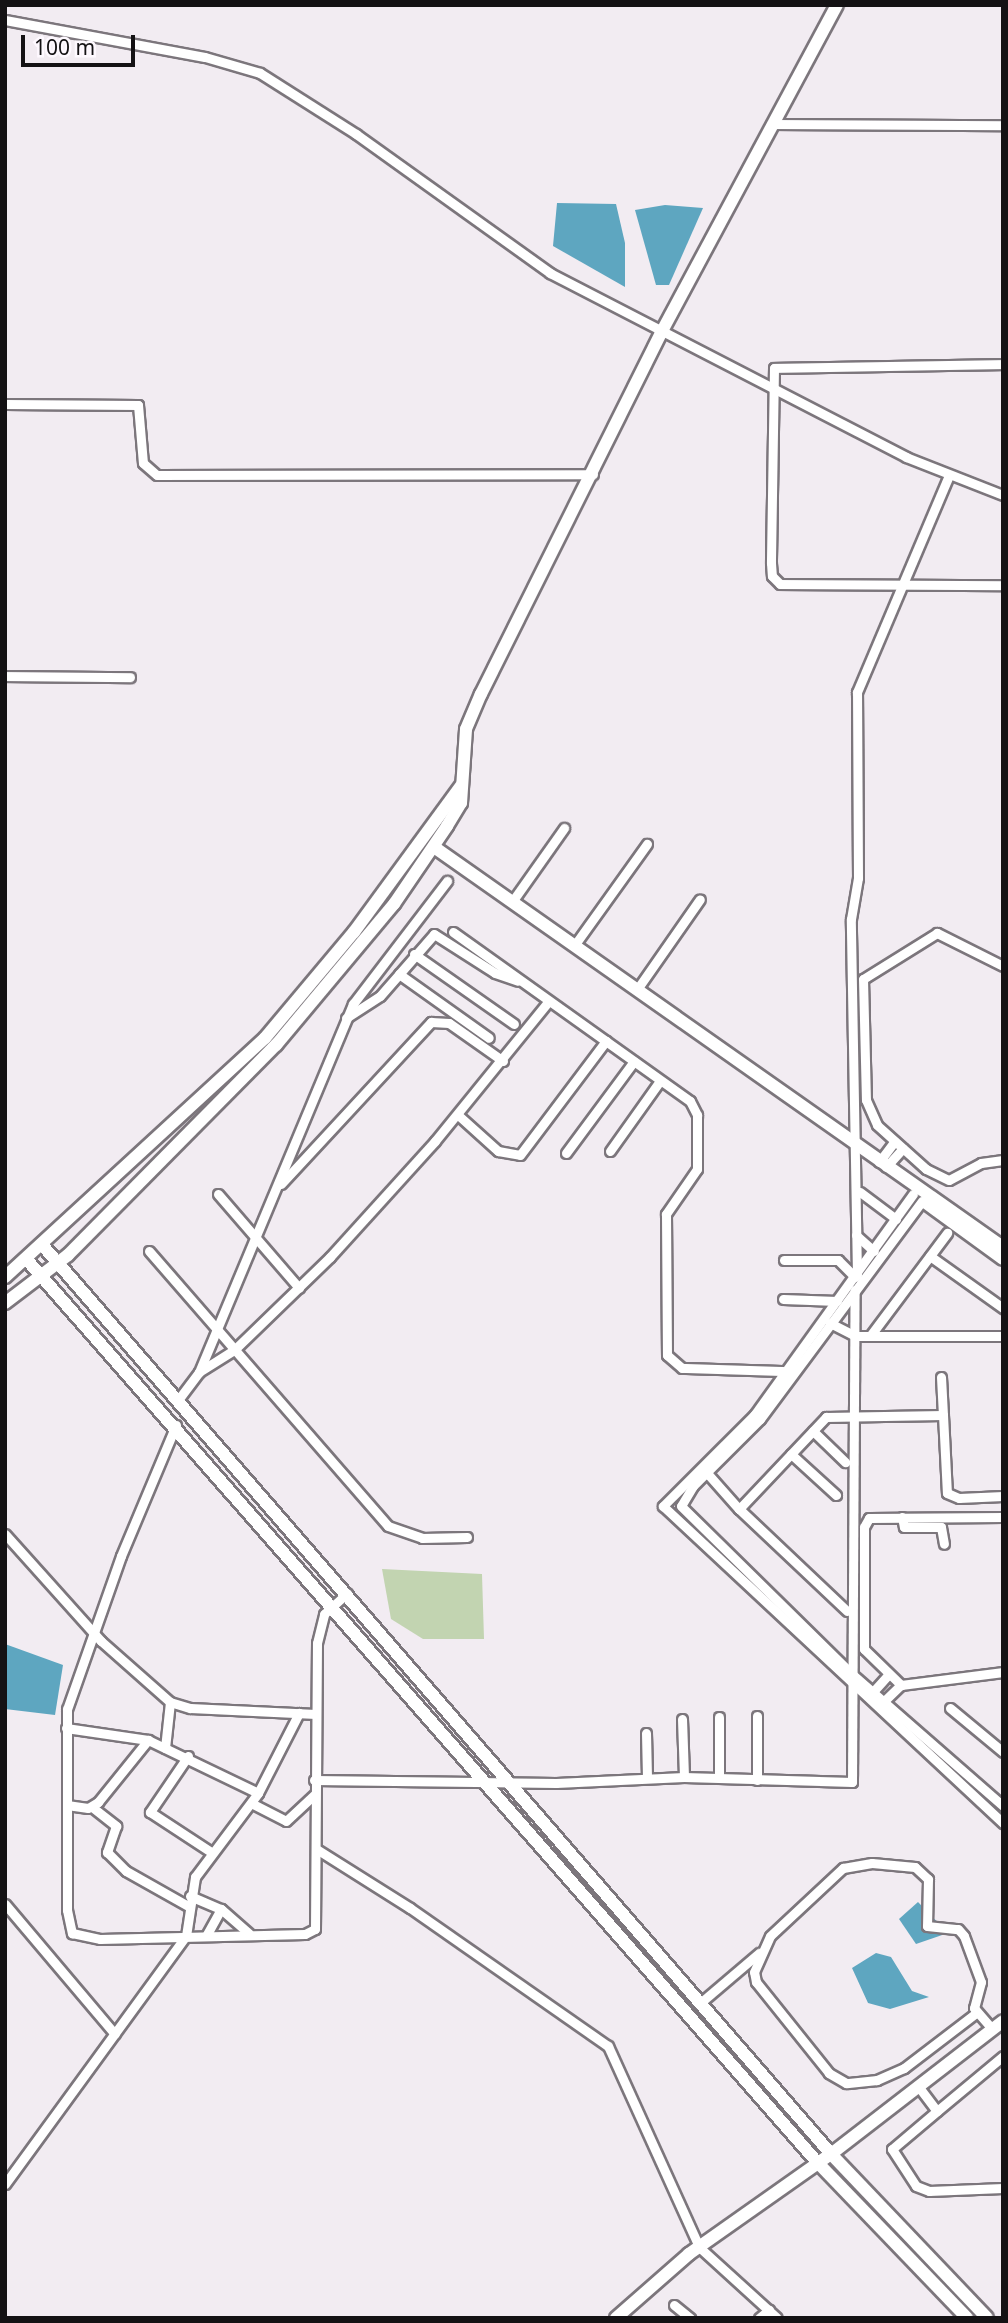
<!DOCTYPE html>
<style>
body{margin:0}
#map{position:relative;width:1008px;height:2323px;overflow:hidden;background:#f2ecf2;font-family:"Noto Sans",sans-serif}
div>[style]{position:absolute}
.green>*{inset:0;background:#c2d4b1}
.water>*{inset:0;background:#5ea6c0}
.roads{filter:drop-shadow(2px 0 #7c767c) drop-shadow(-2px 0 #7c767c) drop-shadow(0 2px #7c767c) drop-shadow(0 -2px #7c767c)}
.minor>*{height:9px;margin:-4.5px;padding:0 4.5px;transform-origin:4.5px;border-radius:4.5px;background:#fff}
.tertiary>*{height:12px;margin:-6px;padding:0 6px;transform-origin:6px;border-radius:6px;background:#fff}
.secondary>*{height:12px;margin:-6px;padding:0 6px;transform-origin:6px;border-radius:6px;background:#fff}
span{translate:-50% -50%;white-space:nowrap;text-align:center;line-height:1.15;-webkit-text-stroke:5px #fef9ff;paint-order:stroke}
.frame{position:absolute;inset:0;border:7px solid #141214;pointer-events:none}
.scale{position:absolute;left:21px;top:35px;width:114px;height:32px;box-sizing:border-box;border:4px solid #141214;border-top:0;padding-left:9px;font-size:21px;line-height:24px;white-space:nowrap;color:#141214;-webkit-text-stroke:5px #fef9ff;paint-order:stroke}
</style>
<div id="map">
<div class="green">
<div style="clip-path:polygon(382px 1569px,482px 1574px,484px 1639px,423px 1639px,391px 1619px)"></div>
</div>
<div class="water">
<div style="clip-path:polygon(557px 203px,616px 204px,625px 243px,625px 287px,553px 246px)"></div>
<div style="clip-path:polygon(665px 205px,703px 208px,669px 285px,656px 285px,635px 210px)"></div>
<div style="clip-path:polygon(5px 1644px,63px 1665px,55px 1715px,5px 1709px)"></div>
<div style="clip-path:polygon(918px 1902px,948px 1933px,916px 1944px,899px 1919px)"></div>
<div style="clip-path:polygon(876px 1953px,891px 1957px,912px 1991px,929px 1997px,890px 2009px,868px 2003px,852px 1968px)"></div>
</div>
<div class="roads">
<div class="minor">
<div style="left:5px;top:20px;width:203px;rotate:10.5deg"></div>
<div style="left:205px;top:57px;width:57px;rotate:16.2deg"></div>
<div style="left:260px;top:73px;width:114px;rotate:32.4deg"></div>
<div style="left:356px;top:134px;width:239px;rotate:35.6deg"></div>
<div style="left:550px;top:273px;width:401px;rotate:27.3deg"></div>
<div style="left:906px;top:457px;width:104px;rotate:21.4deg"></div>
<div style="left:776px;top:124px;width:227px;rotate:0.3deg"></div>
<div style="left:1003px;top:364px;width:229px;rotate:179deg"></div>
<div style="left:774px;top:368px;width:195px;rotate:90.9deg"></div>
<div style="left:771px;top:563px;width:13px;rotate:86deg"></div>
<div style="left:772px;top:576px;width:11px;rotate:45deg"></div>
<div style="left:780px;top:584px;width:223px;rotate:0.3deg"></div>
<div style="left:5px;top:404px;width:133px;rotate:0.4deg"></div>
<div style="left:138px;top:405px;width:58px;rotate:85.1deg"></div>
<div style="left:143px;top:463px;width:18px;rotate:41deg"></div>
<div style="left:157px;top:475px;width:436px;rotate:-0.1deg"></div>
<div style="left:5px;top:676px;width:125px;rotate:0.5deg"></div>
<div style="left:514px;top:899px;width:87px;rotate:-54.8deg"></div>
<div style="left:453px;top:932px;width:291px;rotate:35.5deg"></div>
<div style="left:690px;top:1101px;width:16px;rotate:63deg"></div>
<div style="left:697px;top:1115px;width:54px;rotate:90deg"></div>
<div style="left:697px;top:1169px;width:55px;rotate:124.6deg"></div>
<div style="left:666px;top:1214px;width:141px;rotate:89.6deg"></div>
<div style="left:667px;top:1355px;width:20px;rotate:41deg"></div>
<div style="left:682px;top:1368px;width:103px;rotate:1.7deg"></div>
<div style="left:576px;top:943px;width:122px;rotate:-54.4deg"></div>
<div style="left:414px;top:954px;width:122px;rotate:35deg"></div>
<div style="left:1003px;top:966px;width:74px;rotate:-153.4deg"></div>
<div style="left:937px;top:933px;width:87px;rotate:148.1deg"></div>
<div style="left:863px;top:979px;width:121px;rotate:88.6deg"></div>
<div style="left:866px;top:1100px;width:27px;rotate:66deg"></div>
<div style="left:877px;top:1125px;width:66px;rotate:41.9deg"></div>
<div style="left:926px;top:1169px;width:25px;rotate:26deg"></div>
<div style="left:949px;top:1180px;width:36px;rotate:-28deg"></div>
<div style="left:981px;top:1163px;width:22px;rotate:-8deg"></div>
<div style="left:399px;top:974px;width:110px;rotate:35.4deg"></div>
<div style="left:638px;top:988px;width:108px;rotate:-55.1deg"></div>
<div style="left:346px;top:1018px;width:40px;rotate:-32.9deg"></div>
<div style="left:380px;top:996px;width:82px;rotate:-48.9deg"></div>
<div style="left:434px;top:934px;width:72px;rotate:32.6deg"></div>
<div style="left:495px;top:973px;width:24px;rotate:19deg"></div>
<div style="left:458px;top:1115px;width:54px;rotate:42deg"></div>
<div style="left:498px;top:1151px;width:22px;rotate:10deg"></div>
<div style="left:520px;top:1155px;width:143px;rotate:-53deg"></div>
<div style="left:610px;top:1151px;width:86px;rotate:-54.5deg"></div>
<div style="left:566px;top:1153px;width:114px;rotate:-53.5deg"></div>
<div style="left:879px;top:1162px;width:26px;rotate:-53deg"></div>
<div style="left:886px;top:1167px;width:25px;rotate:-48deg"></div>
<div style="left:281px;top:1184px;width:221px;rotate:-47.2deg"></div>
<div style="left:431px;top:1022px;width:18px;rotate:3deg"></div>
<div style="left:449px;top:1023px;width:66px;rotate:35.1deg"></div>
<div style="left:860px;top:1192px;width:45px;rotate:36.9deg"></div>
<div style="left:218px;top:1194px;width:124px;rotate:49.2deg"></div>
<div style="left:913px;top:1194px;width:272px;rotate:125.7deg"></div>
<div style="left:754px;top:1415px;width:129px;rotate:135deg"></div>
<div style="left:663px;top:1506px;width:465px;rotate:43deg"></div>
<div style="left:922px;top:1201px;width:272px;rotate:126.6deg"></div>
<div style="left:760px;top:1419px;width:95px;rotate:135deg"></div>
<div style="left:693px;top:1486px;width:23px;rotate:121deg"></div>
<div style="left:681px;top:1506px;width:241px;rotate:44.5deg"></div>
<div style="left:853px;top:1675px;width:199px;rotate:41.1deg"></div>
<div style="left:856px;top:1235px;width:24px;rotate:42deg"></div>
<div style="left:149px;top:1251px;width:364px;rotate:49deg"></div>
<div style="left:388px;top:1526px;width:36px;rotate:19deg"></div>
<div style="left:422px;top:1538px;width:45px;rotate:-1.3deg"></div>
<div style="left:930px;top:1256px;width:90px;rotate:35.5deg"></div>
<div style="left:784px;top:1260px;width:54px"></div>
<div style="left:838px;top:1260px;width:24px;rotate:45deg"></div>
<div style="left:857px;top:1275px;width:356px;rotate:-91deg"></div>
<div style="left:851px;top:919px;width:42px;rotate:-80.3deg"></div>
<div style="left:858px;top:878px;width:186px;rotate:-90.3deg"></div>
<div style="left:857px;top:692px;width:233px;rotate:-67deg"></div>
<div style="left:783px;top:1299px;width:54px;rotate:2.1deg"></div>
<div style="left:830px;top:1323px;width:28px;rotate:27deg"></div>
<div style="left:855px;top:1336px;width:148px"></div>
<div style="left:870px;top:1336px;width:129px;rotate:-53.2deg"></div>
<div style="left:199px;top:1372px;width:41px;rotate:-32.2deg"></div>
<div style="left:234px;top:1350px;width:134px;rotate:-44.1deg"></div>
<div style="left:330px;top:1257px;width:156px;rotate:-47.8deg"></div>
<div style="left:435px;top:1141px;width:179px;rotate:-50.9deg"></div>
<div style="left:941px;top:1377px;width:38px;rotate:87deg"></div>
<div style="left:178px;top:1400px;width:35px;rotate:-53deg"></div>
<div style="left:199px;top:1372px;width:399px;rotate:-67.3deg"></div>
<div style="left:353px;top:1004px;width:155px;rotate:-52.6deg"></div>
<div style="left:176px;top:1425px;width:142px;rotate:112.8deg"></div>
<div style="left:121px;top:1556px;width:162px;rotate:109.4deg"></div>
<div style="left:67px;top:1709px;width:201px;rotate:90deg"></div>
<div style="left:67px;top:1910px;width:24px;rotate:78deg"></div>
<div style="left:72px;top:1933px;width:29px;rotate:12deg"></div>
<div style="left:100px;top:1939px;width:205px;rotate:-1.4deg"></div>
<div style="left:305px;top:1934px;width:11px;rotate:-27deg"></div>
<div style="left:315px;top:1929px;width:286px;rotate:-89.6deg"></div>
<div style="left:317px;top:1643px;width:30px;rotate:-76deg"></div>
<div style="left:324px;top:1614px;width:31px;rotate:-42deg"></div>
<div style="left:813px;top:1431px;width:45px;rotate:44.1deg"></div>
<div style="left:791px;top:1454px;width:61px;rotate:42.3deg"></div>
<div style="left:707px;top:1473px;width:48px;rotate:48.4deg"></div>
<div style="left:902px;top:1517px;width:10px;rotate:79deg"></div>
<div style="left:904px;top:1527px;width:37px"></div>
<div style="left:941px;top:1527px;width:17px;rotate:80deg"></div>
<div style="left:1003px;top:1517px;width:134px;rotate:179.6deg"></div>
<div style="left:869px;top:1518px;width:10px;rotate:119deg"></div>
<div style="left:864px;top:1527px;width:122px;rotate:90deg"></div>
<div style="left:864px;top:1649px;width:52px;rotate:44.2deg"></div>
<div style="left:901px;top:1685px;width:103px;rotate:-7.3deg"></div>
<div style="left:5px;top:1534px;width:144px;rotate:48.1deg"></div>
<div style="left:101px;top:1641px;width:92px;rotate:41.5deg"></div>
<div style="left:170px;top:1702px;width:21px;rotate:17deg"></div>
<div style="left:190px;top:1708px;width:126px;rotate:2.7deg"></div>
<div style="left:847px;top:1611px;width:149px;rotate:-136.6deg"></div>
<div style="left:739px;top:1509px;width:127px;rotate:-46.6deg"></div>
<div style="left:826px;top:1417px;width:117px;rotate:-1deg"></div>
<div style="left:943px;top:1415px;width:78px;rotate:87.1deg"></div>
<div style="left:947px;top:1493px;width:13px;rotate:23deg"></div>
<div style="left:959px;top:1498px;width:44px;rotate:-2.6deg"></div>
<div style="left:870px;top:1695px;width:27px;rotate:-48deg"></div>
<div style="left:880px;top:1705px;width:29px;rotate:-44deg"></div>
<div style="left:950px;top:1708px;width:69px;rotate:39.7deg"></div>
<div style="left:719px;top:1717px;width:60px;rotate:90deg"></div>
<div style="left:682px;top:1719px;width:58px;rotate:88deg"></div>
<div style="left:66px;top:1728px;width:83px;rotate:8.3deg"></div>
<div style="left:148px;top:1740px;width:122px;rotate:25.7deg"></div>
<div style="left:646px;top:1733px;width:45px;rotate:88.7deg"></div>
<div style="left:165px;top:1748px;width:46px;rotate:-83.8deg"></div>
<div style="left:188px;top:1756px;width:68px;rotate:124.2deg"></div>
<div style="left:150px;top:1812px;width:73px;rotate:33.3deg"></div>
<div style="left:314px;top:1780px;width:242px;rotate:0.7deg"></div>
<div style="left:556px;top:1783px;width:128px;rotate:-2.7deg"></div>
<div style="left:684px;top:1777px;width:168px;rotate:1.7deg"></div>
<div style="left:852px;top:1782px;width:492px;rotate:-89.7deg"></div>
<div style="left:757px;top:1780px;width:64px;rotate:-90deg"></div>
<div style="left:251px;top:1803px;width:39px;rotate:27deg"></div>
<div style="left:286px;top:1821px;width:40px;rotate:-43deg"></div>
<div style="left:67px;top:1805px;width:21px;rotate:8deg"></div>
<div style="left:88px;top:1808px;width:12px;rotate:-31deg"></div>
<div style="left:98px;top:1802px;width:80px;rotate:-51.1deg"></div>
<div style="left:92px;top:1807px;width:31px;rotate:38deg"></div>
<div style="left:116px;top:1826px;width:28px;rotate:109deg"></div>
<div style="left:107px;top:1852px;width:27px;rotate:45deg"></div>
<div style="left:126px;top:1871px;width:71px;rotate:29.4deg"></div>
<div style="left:318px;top:1850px;width:109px;rotate:32.2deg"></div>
<div style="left:410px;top:1908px;width:241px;rotate:34.9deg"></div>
<div style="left:608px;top:2046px;width:221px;rotate:65.6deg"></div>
<div style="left:699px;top:2247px;width:105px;rotate:42.3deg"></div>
<div style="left:190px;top:1896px;width:34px;rotate:23deg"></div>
<div style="left:221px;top:1909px;width:37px;rotate:41deg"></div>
<div style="left:5px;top:1904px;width:170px;rotate:49.8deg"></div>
<div style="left:206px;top:1936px;width:31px;rotate:-61deg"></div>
<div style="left:699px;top:2004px;width:79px;rotate:-40.4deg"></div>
<div style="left:976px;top:2013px;width:91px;rotate:142.6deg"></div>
<div style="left:904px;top:2068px;width:30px;rotate:156deg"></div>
<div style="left:877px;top:2080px;width:31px;rotate:174deg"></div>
<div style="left:846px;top:2083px;width:20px;rotate:-150deg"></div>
<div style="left:829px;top:2073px;width:117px;rotate:-128.7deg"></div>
<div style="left:756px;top:1982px;width:10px;rotate:-101deg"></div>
<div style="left:754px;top:1972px;width:39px;rotate:-66deg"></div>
<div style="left:770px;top:1936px;width:100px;rotate:-43deg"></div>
<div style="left:843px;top:1868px;width:29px;rotate:-10deg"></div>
<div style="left:872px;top:1863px;width:43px;rotate:5.3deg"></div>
<div style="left:915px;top:1867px;width:18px;rotate:43deg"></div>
<div style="left:928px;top:1879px;width:47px;rotate:91.2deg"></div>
<div style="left:927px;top:1926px;width:31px;rotate:6deg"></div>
<div style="left:958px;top:1929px;width:9px;rotate:49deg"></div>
<div style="left:964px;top:1936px;width:49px;rotate:69.7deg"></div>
<div style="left:981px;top:1982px;width:27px;rotate:105deg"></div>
<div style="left:974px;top:2008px;width:28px;rotate:49deg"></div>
<div style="left:918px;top:2086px;width:31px;rotate:53deg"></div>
<div style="left:937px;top:2111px;width:86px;rotate:-39.8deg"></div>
<div style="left:937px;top:2111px;width:59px;rotate:139.8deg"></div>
<div style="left:892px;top:2149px;width:44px;rotate:57deg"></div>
<div style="left:916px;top:2186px;width:14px;rotate:21deg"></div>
<div style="left:929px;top:2191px;width:74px;rotate:-2.3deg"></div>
<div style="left:5px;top:2184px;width:307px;rotate:-53.9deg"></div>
<div style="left:186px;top:1936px;width:60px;rotate:-81.3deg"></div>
<div style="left:195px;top:1877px;width:105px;rotate:-53.1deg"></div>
<div style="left:258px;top:1793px;width:90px;rotate:-62.9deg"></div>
<div style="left:674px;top:2305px;width:21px;rotate:39deg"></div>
<div style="left:759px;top:2318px;width:13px;rotate:-39deg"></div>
</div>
<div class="tertiary">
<div style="left:434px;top:847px;width:696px;rotate:35.11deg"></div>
<div style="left:926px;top:1203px;width:95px;rotate:36deg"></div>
<div style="left:616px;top:2318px;width:97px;rotate:-41.2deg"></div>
<div style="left:689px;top:2254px;width:174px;rotate:-35.2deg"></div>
<div style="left:831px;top:2154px;width:217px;rotate:-37.7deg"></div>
</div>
<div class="secondary">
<div style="left:44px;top:1247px;width:1201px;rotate:49.05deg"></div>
<div style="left:831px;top:2154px;width:226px;rotate:46.4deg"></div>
<div style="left:28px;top:1261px;width:1199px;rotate:48.79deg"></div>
<div style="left:818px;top:2163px;width:215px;rotate:46.1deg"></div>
<div style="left:5px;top:1277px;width:353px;rotate:-42.6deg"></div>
<div style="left:265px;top:1038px;width:138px;rotate:-50deg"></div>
<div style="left:354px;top:932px;width:181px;rotate:-53.8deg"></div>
<div style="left:5px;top:1303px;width:79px;rotate:-37.3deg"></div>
<div style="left:68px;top:1255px;width:296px;rotate:-45.3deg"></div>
<div style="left:276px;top:1045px;width:184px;rotate:-50.1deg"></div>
<div style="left:394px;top:904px;width:94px;rotate:-55.8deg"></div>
<div style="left:447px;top:826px;width:27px;rotate:-59deg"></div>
<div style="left:461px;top:803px;width:74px;rotate:-86.1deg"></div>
<div style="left:466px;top:729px;width:38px;rotate:-67deg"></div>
<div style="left:481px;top:694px;width:403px;rotate:-63.5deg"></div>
<div style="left:661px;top:333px;width:372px;rotate:-61.8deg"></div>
</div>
</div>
<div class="frame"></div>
<div class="scale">100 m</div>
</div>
